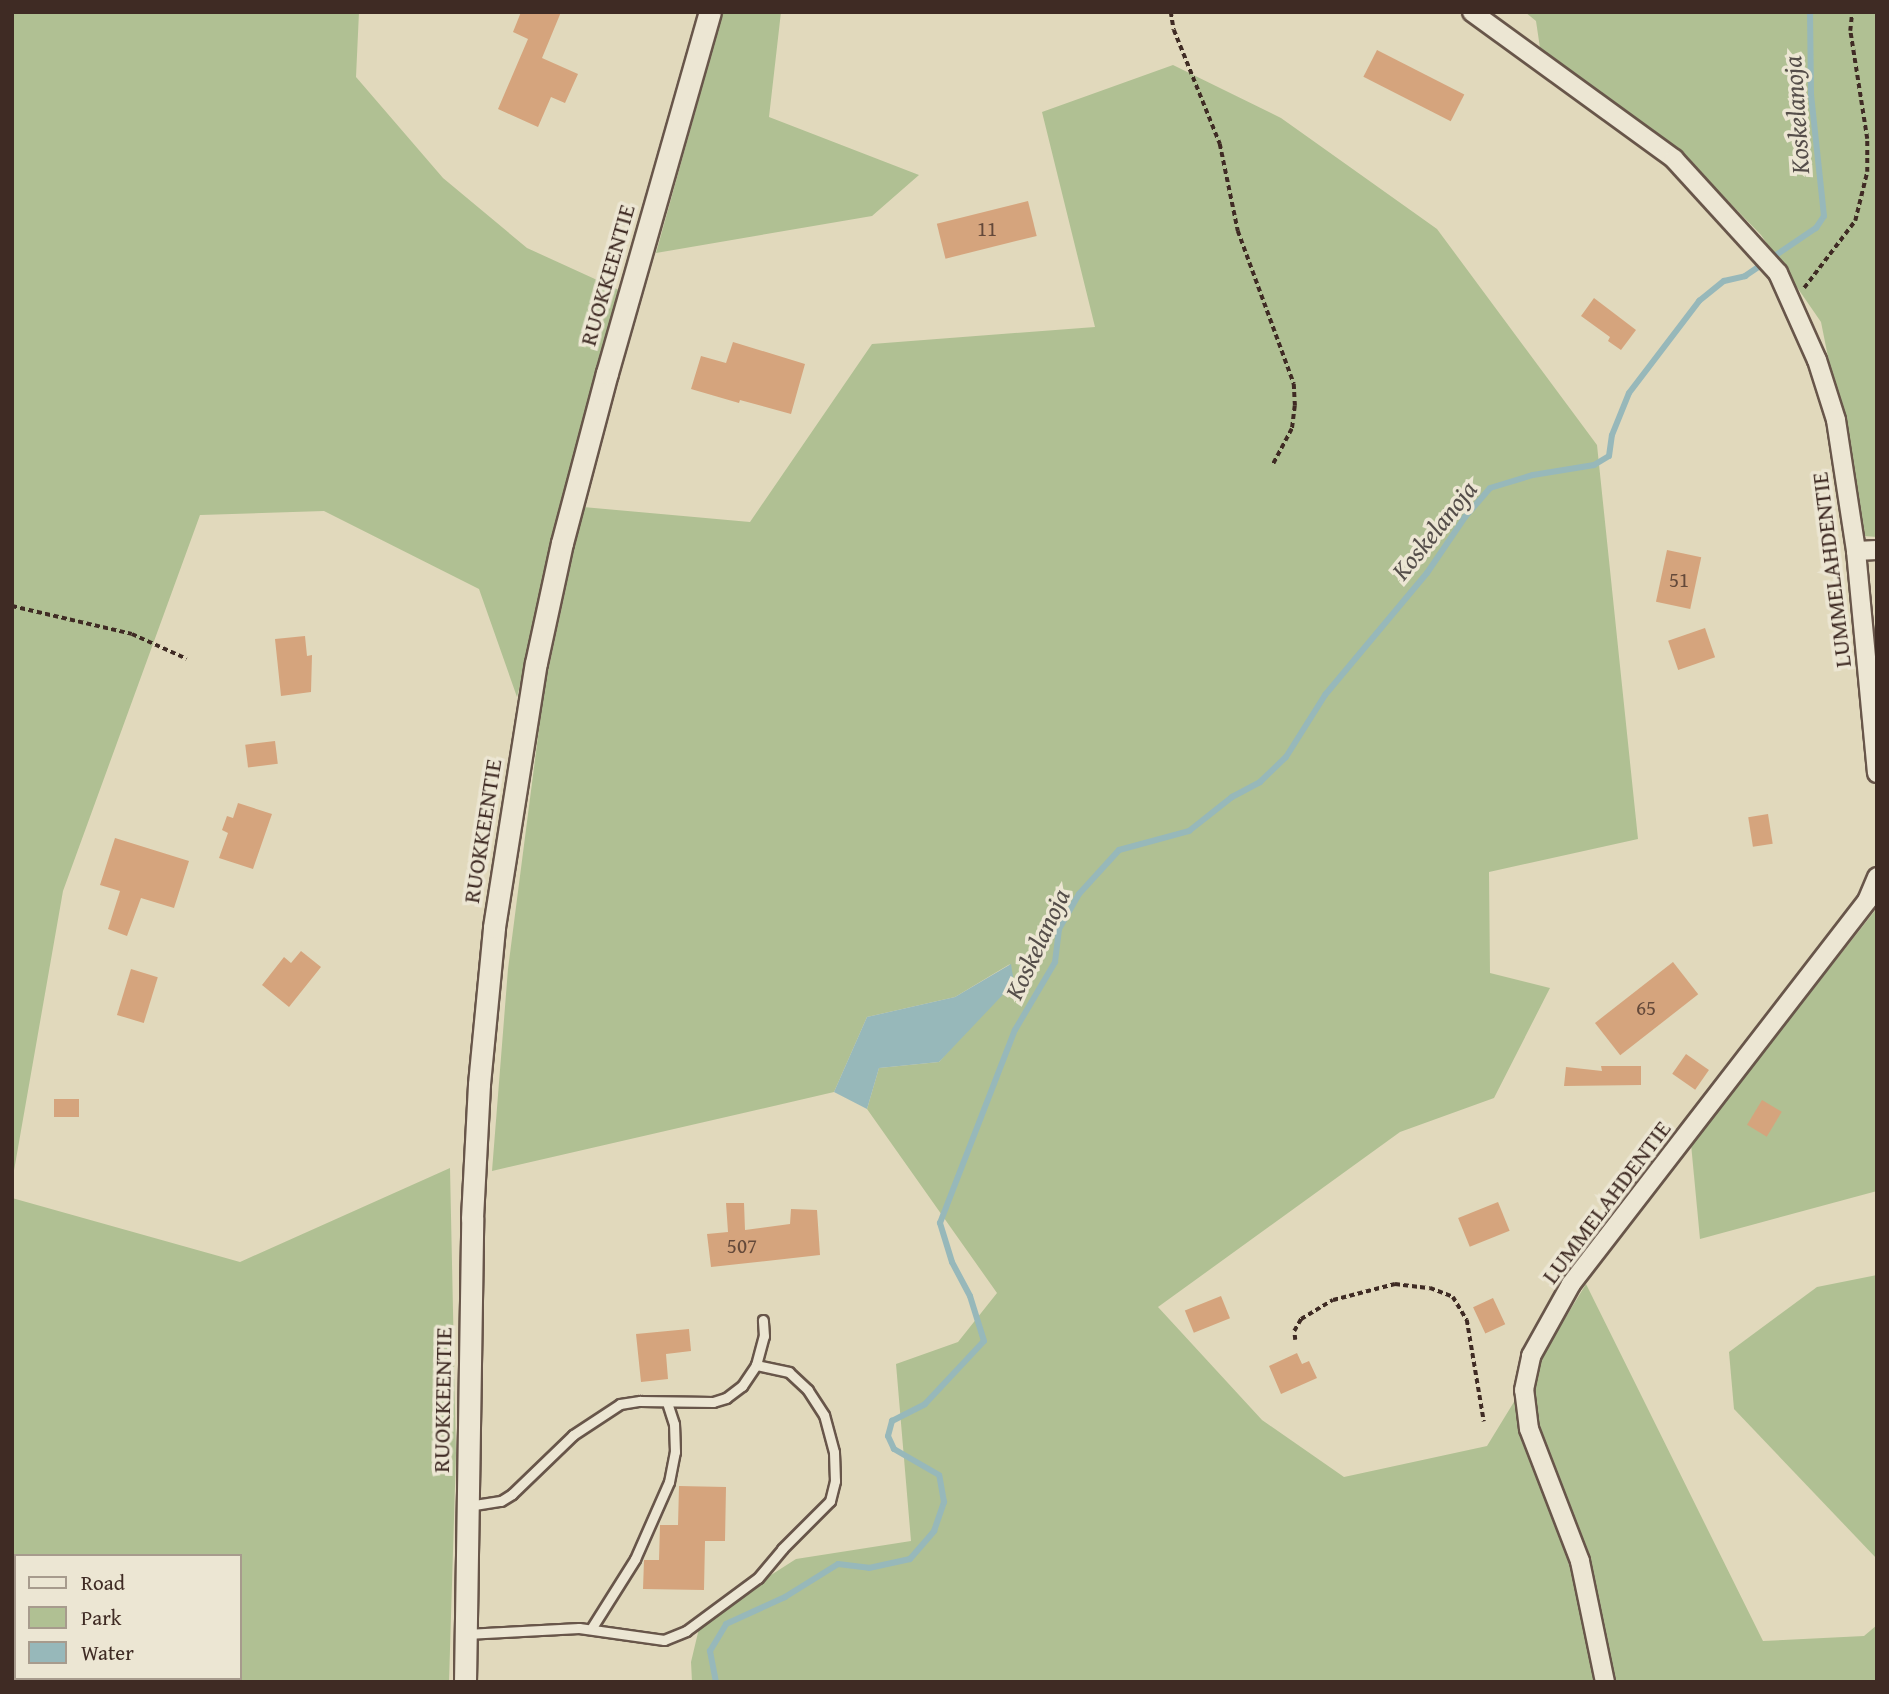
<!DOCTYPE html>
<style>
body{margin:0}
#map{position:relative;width:1889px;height:1694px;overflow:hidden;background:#e1d9bc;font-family:"Gentium Book Plus",serif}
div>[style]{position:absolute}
.green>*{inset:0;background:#b0c093}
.water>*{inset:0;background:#97b8ba}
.stream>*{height:6px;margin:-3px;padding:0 3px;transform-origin:3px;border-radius:3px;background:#97b8ba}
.building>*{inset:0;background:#d5a47d;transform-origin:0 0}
.path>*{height:3.5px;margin-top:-1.75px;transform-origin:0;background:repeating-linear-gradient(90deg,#3f2b24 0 5px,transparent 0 8.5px)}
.roads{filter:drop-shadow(2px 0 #68564a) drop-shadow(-2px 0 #68564a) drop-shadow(0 2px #68564a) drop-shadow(0 -2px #68564a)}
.service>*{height:9px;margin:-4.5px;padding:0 4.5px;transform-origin:4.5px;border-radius:4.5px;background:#ece6d3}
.minor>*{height:18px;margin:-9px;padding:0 9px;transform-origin:9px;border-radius:9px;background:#ece6d3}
.tertiary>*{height:21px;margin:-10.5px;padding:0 10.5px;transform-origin:10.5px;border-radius:10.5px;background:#ece6d3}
span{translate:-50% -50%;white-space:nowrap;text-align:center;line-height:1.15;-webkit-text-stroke:7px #ece6d3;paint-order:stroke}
.number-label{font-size:21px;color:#64493a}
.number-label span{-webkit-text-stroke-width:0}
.street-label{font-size:24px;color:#3f2b24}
.water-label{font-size:26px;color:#554e4a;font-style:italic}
.frame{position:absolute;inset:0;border:14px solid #3f2b24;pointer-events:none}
.legend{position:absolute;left:14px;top:1554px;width:228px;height:126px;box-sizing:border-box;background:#ece6d3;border:2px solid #a79b8d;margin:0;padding:9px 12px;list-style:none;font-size:21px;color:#3f2b24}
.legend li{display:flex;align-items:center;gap:14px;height:35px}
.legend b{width:35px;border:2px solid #a79b8d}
</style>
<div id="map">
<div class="green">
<div style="clip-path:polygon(12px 12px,359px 12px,356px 77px,443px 178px,527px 248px,619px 290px,517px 697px,479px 589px,324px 511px,200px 515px,63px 891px,12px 1182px)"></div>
<div style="clip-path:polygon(723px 12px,781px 12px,769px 117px,919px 175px,872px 216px,656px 253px)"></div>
<div style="clip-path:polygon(1525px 12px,1877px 12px,1877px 537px,1864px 536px,1821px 322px,1761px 235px,1694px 166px,1540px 48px,1536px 21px)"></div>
<div style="clip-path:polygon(1173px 65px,1281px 118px,1437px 229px,1597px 445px,1638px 839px,1489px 872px,1490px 973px,1550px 988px,1494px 1098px,1400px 1132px,1158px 1307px,1262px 1420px,1344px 1477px,1487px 1446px,1586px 1284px,1763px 1641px,1864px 1636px,1877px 1625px,1877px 1682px,692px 1682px,691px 1662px,701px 1620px,796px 1559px,911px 1541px,896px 1364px,958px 1342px,997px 1293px,867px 1109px,879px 1068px,939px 1062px,966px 1031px,1010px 964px,955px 997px,867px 1017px,834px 1092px,492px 1171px,508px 969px,544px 690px,583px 507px,750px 522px,872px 344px,1095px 327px,1042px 112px)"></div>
<div style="clip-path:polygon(1877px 908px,1877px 1191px,1700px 1239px,1691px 1144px)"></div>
<div style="clip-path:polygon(evenodd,450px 1168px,456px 1453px,449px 1682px,12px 1682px,12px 1198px,240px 1262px,450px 1168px,16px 1556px,240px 1556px,240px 1678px,16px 1678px,16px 1556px)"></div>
<div style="clip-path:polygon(1877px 1275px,1877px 1559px,1734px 1409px,1729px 1352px,1817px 1287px)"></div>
</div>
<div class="water">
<div style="clip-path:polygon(1011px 964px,1014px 983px,939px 1062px,879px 1068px,867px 1109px,834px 1092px,867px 1017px,955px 997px)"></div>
</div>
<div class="stream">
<div style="left:716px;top:1682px;width:32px;rotate:-101deg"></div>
<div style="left:710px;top:1651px;width:31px;rotate:-59deg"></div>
<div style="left:726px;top:1624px;width:65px;rotate:-24.6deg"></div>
<div style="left:785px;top:1597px;width:62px;rotate:-31.9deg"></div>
<div style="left:838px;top:1564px;width:31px;rotate:7deg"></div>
<div style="left:869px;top:1568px;width:42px;rotate:-12.4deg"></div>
<div style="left:910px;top:1559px;width:37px;rotate:-49deg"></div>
<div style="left:934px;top:1531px;width:31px;rotate:-71deg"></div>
<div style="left:944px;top:1502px;width:27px;rotate:-100deg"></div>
<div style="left:939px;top:1475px;width:52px;rotate:-150deg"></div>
<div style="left:894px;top:1449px;width:14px;rotate:-115deg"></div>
<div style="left:888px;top:1436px;width:16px;rotate:-75deg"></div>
<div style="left:892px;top:1421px;width:37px;rotate:-27deg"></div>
<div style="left:925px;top:1404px;width:86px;rotate:-46.9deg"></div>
<div style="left:984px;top:1341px;width:47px;rotate:-107.3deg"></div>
<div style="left:970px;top:1296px;width:38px;rotate:-118deg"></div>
<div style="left:952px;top:1262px;width:41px;rotate:-107.1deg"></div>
<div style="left:940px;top:1223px;width:207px;rotate:-68.8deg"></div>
<div style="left:1015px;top:1030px;width:79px;rotate:-59.5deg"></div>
<div style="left:1055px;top:962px;width:33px;rotate:-83deg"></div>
<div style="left:1059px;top:929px;width:40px;rotate:-60.3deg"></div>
<div style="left:1079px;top:894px;width:59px;rotate:-47.7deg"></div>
<div style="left:1119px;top:850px;width:73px;rotate:-15.2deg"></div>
<div style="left:1189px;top:831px;width:55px;rotate:-38.3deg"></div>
<div style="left:1232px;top:797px;width:32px;rotate:-28deg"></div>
<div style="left:1260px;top:782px;width:36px;rotate:-44deg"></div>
<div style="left:1286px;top:757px;width:73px;rotate:-57.8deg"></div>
<div style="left:1325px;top:695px;width:159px;rotate:-50.1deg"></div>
<div style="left:1427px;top:573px;width:68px;rotate:-55.8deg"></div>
<div style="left:1465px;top:517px;width:38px;rotate:-49deg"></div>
<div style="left:1490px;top:488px;width:45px;rotate:-16.8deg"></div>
<div style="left:1533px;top:475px;width:62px;rotate:-9.3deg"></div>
<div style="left:1594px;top:465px;width:17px;rotate:-31deg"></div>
<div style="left:1609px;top:456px;width:21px;rotate:-82deg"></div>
<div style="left:1612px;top:435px;width:45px;rotate:-68deg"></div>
<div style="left:1629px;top:393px;width:116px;rotate:-52.7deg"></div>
<div style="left:1699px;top:301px;width:32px;rotate:-39deg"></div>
<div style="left:1724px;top:281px;width:22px;rotate:-13deg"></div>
<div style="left:1745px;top:276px;width:86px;rotate:-34.1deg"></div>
<div style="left:1816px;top:228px;width:14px;rotate:-56deg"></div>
<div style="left:1824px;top:216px;width:123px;rotate:-96.1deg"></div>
<div style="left:1811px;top:94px;width:82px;rotate:-90.7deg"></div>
</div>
<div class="building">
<div style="clip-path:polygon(521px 12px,561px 12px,542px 58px,578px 74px,565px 103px,551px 97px,538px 127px,498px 109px,528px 39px,513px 32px)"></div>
<div style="left:1377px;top:50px;width:98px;height:30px;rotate:27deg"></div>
<div style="left:1028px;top:201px;width:36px;height:94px;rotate:76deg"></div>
<div style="clip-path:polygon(1594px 298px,1636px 330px,1621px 350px,1608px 341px,1610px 337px,1581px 316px)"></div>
<div style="clip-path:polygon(733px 342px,805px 364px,791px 414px,740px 400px,739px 403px,691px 389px,701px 356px,726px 363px)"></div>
<div style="left:1667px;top:550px;width:35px;height:53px;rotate:12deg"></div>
<div style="left:1705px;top:628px;width:31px;height:39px;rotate:71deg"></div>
<div style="clip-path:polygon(305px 636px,307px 656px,312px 655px,311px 692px,281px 696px,275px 639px)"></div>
<div style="left:275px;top:741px;width:23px;height:30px;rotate:83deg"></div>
<div style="clip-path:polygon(238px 803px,272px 814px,253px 869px,219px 858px,228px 833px,222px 830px,227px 816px,233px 818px)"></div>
<div style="left:1768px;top:814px;width:30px;height:20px;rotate:81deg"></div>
<div style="clip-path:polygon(115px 838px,189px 861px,174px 908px,141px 898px,127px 936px,108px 929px,120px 891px,100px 885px)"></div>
<div style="clip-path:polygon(301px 951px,321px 967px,289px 1007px,262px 985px,284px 957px,291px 963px)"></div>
<div style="left:1673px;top:962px;width:41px;height:99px;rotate:52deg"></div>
<div style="left:131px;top:969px;width:28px;height:48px;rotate:17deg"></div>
<div style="left:1686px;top:1054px;width:28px;height:24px;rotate:35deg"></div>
<div style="clip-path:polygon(1601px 1066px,1641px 1066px,1641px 1085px,1564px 1086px,1566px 1067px,1602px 1071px)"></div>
<div style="left:54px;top:1099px;width:25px;height:18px"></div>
<div style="left:1762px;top:1100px;width:23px;height:29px;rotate:31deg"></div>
<div style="left:1498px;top:1202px;width:31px;height:43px;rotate:68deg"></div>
<div style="clip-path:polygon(726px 1203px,744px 1203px,745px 1230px,790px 1224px,791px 1209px,817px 1210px,820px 1255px,711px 1267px,707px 1234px,728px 1232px)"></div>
<div style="left:1221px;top:1296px;width:24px;height:39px;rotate:68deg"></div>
<div style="left:1493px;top:1298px;width:29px;height:22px;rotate:65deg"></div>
<div style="clip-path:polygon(689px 1329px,691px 1351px,666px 1354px,668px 1379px,641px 1382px,636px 1334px)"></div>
<div style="clip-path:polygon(1297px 1353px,1302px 1364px,1309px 1361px,1317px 1378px,1281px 1394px,1269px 1366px)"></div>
<div style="clip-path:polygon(679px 1486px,726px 1487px,725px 1541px,705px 1541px,704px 1590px,643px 1589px,644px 1560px,659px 1560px,660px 1525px,678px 1525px)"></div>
</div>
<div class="path">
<div style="left:1171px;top:12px;width:18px;rotate:81deg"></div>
<div style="left:1174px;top:30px;width:123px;rotate:68deg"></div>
<div style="left:1220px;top:144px;width:89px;rotate:78.3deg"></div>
<div style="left:1238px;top:231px;width:163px;rotate:69.9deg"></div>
<div style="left:1294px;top:384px;width:22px;rotate:87deg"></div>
<div style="left:1295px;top:406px;width:23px;rotate:97deg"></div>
<div style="left:1292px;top:429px;width:40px;rotate:118deg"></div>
<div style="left:1804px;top:288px;width:84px;rotate:-52.7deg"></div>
<div style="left:1855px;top:221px;width:50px;rotate:-76.2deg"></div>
<div style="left:1867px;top:172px;width:33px;rotate:-90deg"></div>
<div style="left:1867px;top:139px;width:109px;rotate:-98.9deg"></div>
<div style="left:1850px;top:31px;width:19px;rotate:-84deg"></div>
<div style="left:12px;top:606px;width:123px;rotate:13.1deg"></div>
<div style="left:132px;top:634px;width:60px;rotate:24.4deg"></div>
<div style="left:1295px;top:1340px;width:9px;rotate:-96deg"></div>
<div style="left:1294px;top:1331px;width:14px;rotate:-60deg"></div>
<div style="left:1301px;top:1319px;width:37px;rotate:-31deg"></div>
<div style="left:1333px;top:1300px;width:64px;rotate:-14.5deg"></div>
<div style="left:1395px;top:1284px;width:35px;rotate:7deg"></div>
<div style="left:1430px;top:1288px;width:25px;rotate:21deg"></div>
<div style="left:1453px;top:1297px;width:27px;rotate:59deg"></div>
<div style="left:1467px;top:1320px;width:103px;rotate:80.5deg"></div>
</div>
<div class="roads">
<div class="service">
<div style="left:468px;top:1506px;width:33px;rotate:-9deg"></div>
<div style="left:501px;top:1501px;width:13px;rotate:-32deg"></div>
<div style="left:512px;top:1494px;width:85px;rotate:-44deg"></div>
<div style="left:573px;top:1435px;width:56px;rotate:-33.4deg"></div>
<div style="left:620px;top:1404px;width:20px;rotate:-9deg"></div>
<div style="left:640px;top:1401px;width:73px;rotate:0.8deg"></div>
<div style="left:713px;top:1402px;width:14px;rotate:-17deg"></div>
<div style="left:726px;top:1398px;width:20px;rotate:-37deg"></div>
<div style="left:742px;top:1386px;width:25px;rotate:-56deg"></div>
<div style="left:756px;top:1365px;width:30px;rotate:-75deg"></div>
<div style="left:764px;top:1336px;width:16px;rotate:-94deg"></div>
<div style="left:591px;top:1629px;width:83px;rotate:-57.8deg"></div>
<div style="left:635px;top:1559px;width:84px;rotate:-66.2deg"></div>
<div style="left:669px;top:1482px;width:31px;rotate:-79deg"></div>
<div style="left:675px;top:1452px;width:28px;rotate:-92deg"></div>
<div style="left:674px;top:1424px;width:23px;rotate:-108deg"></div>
<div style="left:466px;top:1634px;width:113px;rotate:-3deg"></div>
<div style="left:579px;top:1628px;width:86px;rotate:8deg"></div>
<div style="left:664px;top:1640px;width:24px;rotate:-22deg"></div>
<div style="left:686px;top:1631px;width:89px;rotate:-36.4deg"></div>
<div style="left:758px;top:1578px;width:38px;rotate:-50deg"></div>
<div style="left:782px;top:1549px;width:68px;rotate:-45deg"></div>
<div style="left:830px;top:1501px;width:21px;rotate:-76deg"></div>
<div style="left:835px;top:1481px;width:29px;rotate:-92deg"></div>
<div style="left:834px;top:1452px;width:38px;rotate:-105deg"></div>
<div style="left:824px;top:1415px;width:30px;rotate:-123deg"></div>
<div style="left:808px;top:1390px;width:26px;rotate:-137deg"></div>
<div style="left:789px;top:1372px;width:34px;rotate:-168deg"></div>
</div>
<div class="minor">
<div style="left:1472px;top:12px;width:250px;rotate:36deg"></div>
<div style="left:1674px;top:159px;width:154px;rotate:47.6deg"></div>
<div style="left:1778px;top:273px;width:95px;rotate:65.9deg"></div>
<div style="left:1817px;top:360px;width:63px;rotate:72.4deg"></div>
<div style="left:1836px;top:420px;width:133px;rotate:81.3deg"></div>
<div style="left:1856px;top:551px;width:223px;rotate:84.6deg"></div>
<div style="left:1856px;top:551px;width:21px;rotate:-3deg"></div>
<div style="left:1605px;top:1682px;width:124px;rotate:-101.7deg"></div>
<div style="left:1580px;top:1561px;width:142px;rotate:-111.1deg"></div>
<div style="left:1529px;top:1429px;width:39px;rotate:-97deg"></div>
<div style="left:1524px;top:1390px;width:35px;rotate:-78deg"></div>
<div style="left:1531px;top:1356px;width:82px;rotate:-60.9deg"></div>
<div style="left:1571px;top:1284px;width:484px;rotate:-52.3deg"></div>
<div style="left:1867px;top:901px;width:26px;rotate:-67deg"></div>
</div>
<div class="tertiary">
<div style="left:465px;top:1682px;width:464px;rotate:-89.1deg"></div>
<div style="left:472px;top:1218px;width:134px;rotate:-87deg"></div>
<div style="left:479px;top:1084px;width:158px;rotate:-84.5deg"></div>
<div style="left:494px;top:927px;width:267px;rotate:-81deg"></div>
<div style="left:536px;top:663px;width:123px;rotate:-77.8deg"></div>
<div style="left:562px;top:543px;width:176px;rotate:-75.2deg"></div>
<div style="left:607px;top:373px;width:375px;rotate:-74.1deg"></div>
</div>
</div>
<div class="number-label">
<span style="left:987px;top:229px">11</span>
<span style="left:1679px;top:580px">51</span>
<span style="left:1646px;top:1008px">65</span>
<span style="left:742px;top:1246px">507</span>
</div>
<div class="street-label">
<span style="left:607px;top:275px;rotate:-74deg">RUOKKEENTIE</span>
<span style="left:1831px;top:570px;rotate:-97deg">LUMMELAHDENTIE</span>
<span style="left:482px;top:831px;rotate:-81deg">RUOKKEENTIE</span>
<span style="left:1606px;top:1202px;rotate:-53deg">LUMMELAHDENTIE</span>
<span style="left:442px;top:1400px;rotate:-89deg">RUOKKEENTIE</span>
</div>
<div class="water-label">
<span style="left:1796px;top:115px;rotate:-94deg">Koskelanoja</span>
<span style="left:1434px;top:530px;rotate:-51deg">Koskelanoja</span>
<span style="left:1037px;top:944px;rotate:-65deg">Koskelanoja</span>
</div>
<div class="frame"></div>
<ul class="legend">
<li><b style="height:9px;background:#ece6d3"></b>Road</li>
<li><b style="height:19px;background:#b0c093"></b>Park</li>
<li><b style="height:19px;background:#97b8ba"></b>Water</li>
</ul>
</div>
